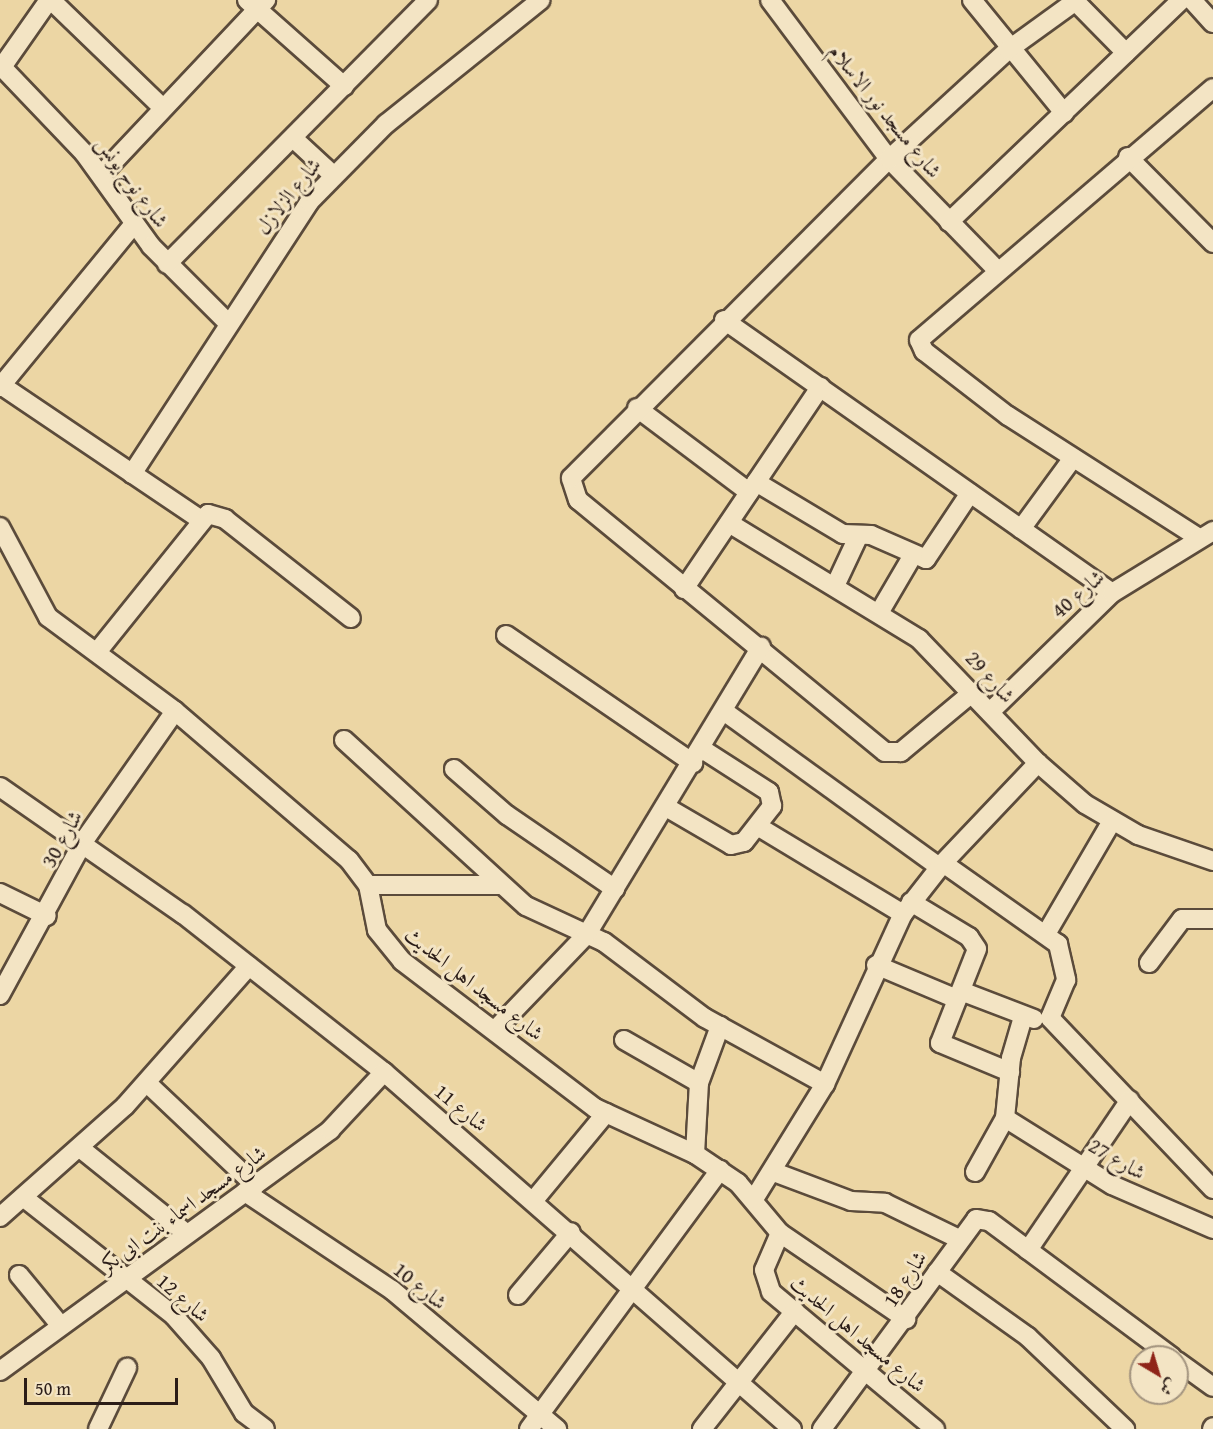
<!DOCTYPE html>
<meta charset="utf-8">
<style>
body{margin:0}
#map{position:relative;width:1213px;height:1429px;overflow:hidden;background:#ecd6a4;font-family:"Gentium Book Plus",Amiri,serif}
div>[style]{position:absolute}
.roads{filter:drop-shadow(2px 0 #5b4b3b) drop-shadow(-2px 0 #5b4b3b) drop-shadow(0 2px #5b4b3b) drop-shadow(0 -2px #5b4b3b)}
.street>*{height:18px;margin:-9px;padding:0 9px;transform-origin:9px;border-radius:9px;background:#f3e4c4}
span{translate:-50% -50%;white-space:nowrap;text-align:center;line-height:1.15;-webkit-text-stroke:6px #f3e4c4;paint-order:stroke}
.street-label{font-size:21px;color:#2b1d18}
.north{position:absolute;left:1129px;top:1345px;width:60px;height:60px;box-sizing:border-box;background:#f3e4c4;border:2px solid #a3947f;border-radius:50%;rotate:142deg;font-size:16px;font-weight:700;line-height:24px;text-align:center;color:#2b1d18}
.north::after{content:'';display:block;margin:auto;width:21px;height:27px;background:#8f2418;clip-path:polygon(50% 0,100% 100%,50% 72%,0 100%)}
.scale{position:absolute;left:24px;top:1378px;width:154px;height:27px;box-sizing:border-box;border:3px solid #2b1d18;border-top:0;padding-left:8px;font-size:18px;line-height:21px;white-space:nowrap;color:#2b1d18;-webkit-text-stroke:4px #f3e4c4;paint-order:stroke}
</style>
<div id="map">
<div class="roads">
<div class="street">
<div style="left:51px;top:0;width:156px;rotate:44deg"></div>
<div style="left:247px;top:0;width:130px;rotate:41.6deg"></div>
<div style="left:770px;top:0;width:199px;rotate:53.2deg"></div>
<div style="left:889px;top:159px;width:155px;rotate:45.8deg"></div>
<div style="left:972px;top:0;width:146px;rotate:50.8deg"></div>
<div style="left:1074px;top:0;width:74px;rotate:45.5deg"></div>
<div style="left:1192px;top:0;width:31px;rotate:48deg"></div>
<div style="left:0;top:65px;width:122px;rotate:46.3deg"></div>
<div style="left:84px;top:153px;width:115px;rotate:54.2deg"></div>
<div style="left:151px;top:246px;width:110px;rotate:45deg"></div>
<div style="left:2px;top:67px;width:82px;rotate:-55deg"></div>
<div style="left:293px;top:138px;width:54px;rotate:42.8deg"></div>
<div style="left:1128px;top:157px;width:121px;rotate:45.3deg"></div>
<div style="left:101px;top:175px;width:241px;rotate:-46.7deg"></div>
<div style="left:949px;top:222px;width:321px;rotate:-43.7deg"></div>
<div style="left:167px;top:264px;width:371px;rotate:-45.3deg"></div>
<div style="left:724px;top:320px;width:474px;rotate:35.1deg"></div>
<div style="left:1px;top:385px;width:240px;rotate:34deg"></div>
<div style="left:0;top:387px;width:211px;rotate:-50.6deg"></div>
<div style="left:637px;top:408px;width:140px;rotate:36.9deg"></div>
<div style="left:132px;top:474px;width:325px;rotate:-56.9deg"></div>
<div style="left:309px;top:202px;width:110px;rotate:-45.4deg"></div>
<div style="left:386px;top:124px;width:198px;rotate:-38.7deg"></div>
<div style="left:756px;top:482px;width:101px;rotate:30.9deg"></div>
<div style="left:843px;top:534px;width:28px;rotate:2deg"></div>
<div style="left:871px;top:535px;width:60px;rotate:23.6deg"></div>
<div style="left:926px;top:559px;width:79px;rotate:-56.3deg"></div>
<div style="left:729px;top:523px;width:223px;rotate:31.4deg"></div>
<div style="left:919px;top:639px;width:172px;rotate:46.2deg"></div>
<div style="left:1038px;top:763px;width:62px;rotate:41.1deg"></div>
<div style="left:1085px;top:804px;width:61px;rotate:30.3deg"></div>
<div style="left:1138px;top:835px;width:79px;rotate:19.1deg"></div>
<div style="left:0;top:527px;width:102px;rotate:61.9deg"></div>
<div style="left:48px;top:617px;width:158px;rotate:36.5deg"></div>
<div style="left:175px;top:711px;width:229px;rotate:40.6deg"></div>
<div style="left:349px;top:860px;width:31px;rotate:53deg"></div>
<div style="left:368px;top:885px;width:46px;rotate:78.7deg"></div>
<div style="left:377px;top:930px;width:40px;rotate:51deg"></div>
<div style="left:402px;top:961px;width:243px;rotate:37.3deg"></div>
<div style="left:595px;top:1108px;width:110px;rotate:24.7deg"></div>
<div style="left:695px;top:1154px;width:52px;rotate:34deg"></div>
<div style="left:738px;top:1183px;width:65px;rotate:50deg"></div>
<div style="left:780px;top:1233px;width:40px;rotate:113.4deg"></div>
<div style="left:764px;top:1270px;width:23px;rotate:72deg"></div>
<div style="left:771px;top:1292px;width:214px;rotate:39.9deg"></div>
<div style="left:1021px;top:529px;width:88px;rotate:-53.8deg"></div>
<div style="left:1199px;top:538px;width:227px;rotate:-147.4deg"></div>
<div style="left:1008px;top:416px;width:106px;rotate:-142.3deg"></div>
<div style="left:924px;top:351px;width:12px;rotate:-114deg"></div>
<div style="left:919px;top:340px;width:387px;rotate:-40.6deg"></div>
<div style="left:835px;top:586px;width:54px;rotate:-64.9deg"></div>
<div style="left:684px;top:589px;width:244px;rotate:-56deg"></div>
<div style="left:879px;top:613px;width:67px;rotate:-59.6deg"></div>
<div style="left:506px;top:635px;width:227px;rotate:34.4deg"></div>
<div style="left:97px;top:652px;width:177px;rotate:-51.2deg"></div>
<div style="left:208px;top:514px;width:18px;rotate:16deg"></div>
<div style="left:225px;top:519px;width:160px;rotate:38.2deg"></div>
<div style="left:973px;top:692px;width:94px;rotate:140.2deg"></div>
<div style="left:901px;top:752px;width:16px;rotate:180deg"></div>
<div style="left:885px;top:752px;width:397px;rotate:-140.6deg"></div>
<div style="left:578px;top:500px;width:23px;rotate:-108deg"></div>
<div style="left:571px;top:478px;width:450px;rotate:-45.1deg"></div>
<div style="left:889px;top:159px;width:161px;rotate:-42.5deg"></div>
<div style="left:1008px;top:50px;width:85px;rotate:-35.9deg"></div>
<div style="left:725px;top:712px;width:264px;rotate:35.9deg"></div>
<div style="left:990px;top:712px;width:170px;rotate:-44.3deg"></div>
<div style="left:1112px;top:593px;width:119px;rotate:-31.5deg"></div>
<div style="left:344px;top:740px;width:246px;rotate:42.4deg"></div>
<div style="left:526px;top:906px;width:86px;rotate:24.8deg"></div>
<div style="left:604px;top:942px;width:126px;rotate:37deg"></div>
<div style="left:705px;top:1018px;width:137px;rotate:28.8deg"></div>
<div style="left:454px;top:769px;width:70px;rotate:41deg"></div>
<div style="left:507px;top:815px;width:131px;rotate:34.4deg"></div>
<div style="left:0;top:787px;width:223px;rotate:34.8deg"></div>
<div style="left:183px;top:914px;width:256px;rotate:38.2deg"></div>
<div style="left:384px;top:1072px;width:542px;rotate:41.19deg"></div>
<div style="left:666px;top:807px;width:75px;rotate:30.3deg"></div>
<div style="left:731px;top:845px;width:13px;rotate:-13deg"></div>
<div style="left:744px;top:842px;width:46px;rotate:-52.1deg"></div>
<div style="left:772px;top:806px;width:14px;rotate:-102deg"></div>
<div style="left:769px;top:792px;width:80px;rotate:-147.3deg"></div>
<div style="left:759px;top:827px;width:168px;rotate:31.1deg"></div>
<div style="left:943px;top:863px;width:141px;rotate:35.2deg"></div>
<div style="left:1058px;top:944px;width:37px;rotate:77deg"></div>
<div style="left:1066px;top:980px;width:41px;rotate:112.8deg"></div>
<div style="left:368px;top:885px;width:131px"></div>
<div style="left:0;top:893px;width:52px;rotate:26.1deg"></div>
<div style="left:911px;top:902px;width:68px;rotate:31.1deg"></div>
<div style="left:969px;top:937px;width:14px;rotate:56deg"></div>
<div style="left:977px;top:949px;width:101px;rotate:111.5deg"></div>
<div style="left:940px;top:1043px;width:76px;rotate:22.5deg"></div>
<div style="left:1046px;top:934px;width:131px;rotate:-59.7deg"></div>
<div style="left:1149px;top:963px;width:55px;rotate:-53.1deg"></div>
<div style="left:1182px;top:919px;width:31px"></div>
<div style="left:876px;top:965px;width:88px;rotate:22.8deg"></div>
<div style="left:961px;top:991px;width:78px;rotate:21deg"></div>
<div style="left:0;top:995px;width:174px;rotate:-61.5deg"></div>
<div style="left:83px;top:842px;width:160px;rotate:-54.9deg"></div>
<div style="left:1050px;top:1018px;width:236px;rotate:46.4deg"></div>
<div style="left:496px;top:1029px;width:132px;rotate:-46.2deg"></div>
<div style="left:587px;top:934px;width:336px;rotate:-58.8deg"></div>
<div style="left:624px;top:1040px;width:86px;rotate:29.8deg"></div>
<div style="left:147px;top:1083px;width:149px;rotate:43.4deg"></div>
<div style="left:1005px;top:1118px;width:126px;rotate:32.1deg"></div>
<div style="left:1112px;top:1185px;width:110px;rotate:23.5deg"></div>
<div style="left:80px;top:1148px;width:137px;rotate:38.8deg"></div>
<div style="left:695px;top:1154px;width:71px;rotate:-86.8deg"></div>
<div style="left:699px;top:1083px;width:61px;rotate:-69.8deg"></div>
<div style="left:774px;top:1172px;width:82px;rotate:20.6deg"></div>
<div style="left:851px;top:1201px;width:34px;rotate:3deg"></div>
<div style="left:885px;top:1203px;width:82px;rotate:25.9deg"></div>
<div style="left:975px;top:1172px;width:62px;rotate:-60.9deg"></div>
<div style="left:1005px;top:1118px;width:60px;rotate:-84.3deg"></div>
<div style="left:1011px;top:1058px;width:43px;rotate:-73.7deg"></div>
<div style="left:245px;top:1192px;width:177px;rotate:33.7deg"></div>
<div style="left:392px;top:1290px;width:216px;rotate:40.1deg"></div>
<div style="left:23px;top:1197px;width:192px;rotate:38.2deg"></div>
<div style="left:174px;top:1316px;width:56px;rotate:48.6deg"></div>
<div style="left:211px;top:1358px;width:64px;rotate:59deg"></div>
<div style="left:244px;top:1413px;width:26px;rotate:37deg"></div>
<div style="left:754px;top:1199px;width:135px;rotate:-58.3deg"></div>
<div style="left:825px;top:1084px;width:187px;rotate:-65.4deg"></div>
<div style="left:903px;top:914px;width:65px;rotate:-51.9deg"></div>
<div style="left:943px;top:863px;width:138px;rotate:-46.5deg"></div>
<div style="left:534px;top:1200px;width:113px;rotate:-50.4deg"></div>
<div style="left:0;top:1217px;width:167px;rotate:-41.6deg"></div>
<div style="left:125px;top:1106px;width:187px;rotate:-48.5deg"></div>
<div style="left:780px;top:1233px;width:153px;rotate:34.3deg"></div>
<div style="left:1028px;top:1250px;width:181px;rotate:-55.8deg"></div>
<div style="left:937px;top:1272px;width:112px;rotate:35.5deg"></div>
<div style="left:1028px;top:1337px;width:134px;rotate:43.5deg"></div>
<div style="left:19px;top:1275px;width:66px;rotate:50.5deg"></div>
<div style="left:518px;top:1295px;width:82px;rotate:-49.9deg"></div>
<div style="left:1177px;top:1361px;width:44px;rotate:35.8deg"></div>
<div style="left:0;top:1371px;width:409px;rotate:-36.1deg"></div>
<div style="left:330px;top:1130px;width:79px;rotate:-47deg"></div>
<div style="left:98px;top:1429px;width:68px;rotate:-64.6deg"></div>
<div style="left:529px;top:1429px;width:322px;rotate:-53.6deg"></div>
<div style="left:702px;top:1429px;width:150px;rotate:-51.8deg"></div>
<div style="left:822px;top:1429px;width:260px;rotate:-53.7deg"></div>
<div style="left:976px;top:1219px;width:13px;rotate:9deg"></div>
<div style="left:989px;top:1221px;width:228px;rotate:36.6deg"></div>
<div style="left:1212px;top:1429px;width:2px;rotate:-63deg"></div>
</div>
</div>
<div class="street-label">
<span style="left:885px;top:111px;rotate:51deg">شارع مسجد نور الاسلام</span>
<span style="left:132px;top:182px;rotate:54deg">شارع نوح يونس</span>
<span style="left:288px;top:196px;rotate:-51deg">شارع الزلازل</span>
<span style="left:1078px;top:594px;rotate:-41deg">شارع 40</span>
<span style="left:990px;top:677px;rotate:48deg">شارع 29</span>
<span style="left:62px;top:839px;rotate:-61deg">شارع 30</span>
<span style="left:474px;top:984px;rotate:38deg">شارع مسجد اهل الحديث</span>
<span style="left:461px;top:1108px;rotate:40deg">شارع 11</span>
<span style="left:1117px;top:1159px;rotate:30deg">شارع 27</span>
<span style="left:183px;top:1209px;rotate:-36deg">شارع مسجد اسماء بنت ابى بكر</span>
<span style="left:905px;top:1279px;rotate:-57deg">شارع 18</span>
<span style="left:420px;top:1286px;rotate:39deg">شارع 10</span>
<span style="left:183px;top:1298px;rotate:41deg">شارع 12</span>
<span style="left:858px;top:1334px;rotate:40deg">شارع مسجد اهل الحديث</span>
</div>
<div class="north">ش</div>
<div class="scale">50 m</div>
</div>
